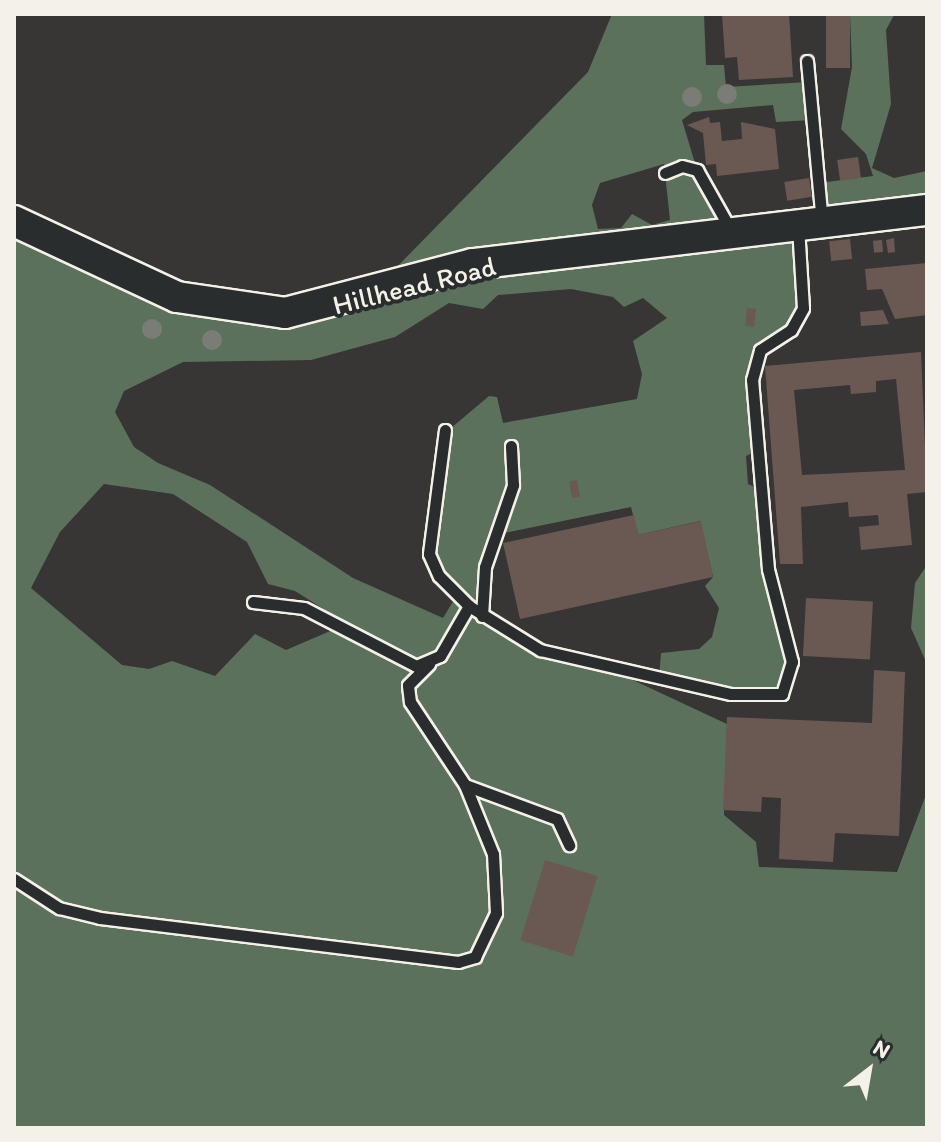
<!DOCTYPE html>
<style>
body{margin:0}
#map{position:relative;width:941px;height:1142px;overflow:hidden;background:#373635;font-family:Itim,sans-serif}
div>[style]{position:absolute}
.green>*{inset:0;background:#5b715c}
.building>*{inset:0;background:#6a5953;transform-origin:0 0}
.roads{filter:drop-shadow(2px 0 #f4f1e8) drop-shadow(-2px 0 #f4f1e8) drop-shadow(0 2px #f4f1e8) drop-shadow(0 -2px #f4f1e8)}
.lane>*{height:11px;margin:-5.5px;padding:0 5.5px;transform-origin:5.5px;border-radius:5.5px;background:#2a2d2e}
.secondary>*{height:30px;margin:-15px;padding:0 15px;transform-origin:15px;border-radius:15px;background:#2a2d2e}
.trees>*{width:20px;height:20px;margin:-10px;border-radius:50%;background:#797d75}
span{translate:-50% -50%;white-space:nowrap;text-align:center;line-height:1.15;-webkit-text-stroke:8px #2a2d2e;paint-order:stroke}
.street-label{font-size:28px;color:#f4f1e8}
.frame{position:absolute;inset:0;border:16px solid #f4f1e8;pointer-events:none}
.north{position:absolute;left:829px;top:1030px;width:80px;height:80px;-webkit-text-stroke:6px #2a2d2e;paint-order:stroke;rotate:31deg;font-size:22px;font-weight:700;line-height:32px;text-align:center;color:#f4f1e8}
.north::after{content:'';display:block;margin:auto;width:28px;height:36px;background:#f4f1e8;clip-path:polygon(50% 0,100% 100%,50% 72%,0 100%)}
</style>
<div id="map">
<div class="green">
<div style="clip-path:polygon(evenodd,612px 14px,704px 14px,706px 65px,724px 65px,726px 87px,808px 82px,812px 120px,776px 122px,773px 105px,693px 112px,682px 120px,697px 170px,734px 235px,386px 278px,588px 72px,612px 14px,664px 164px,670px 220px,652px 225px,632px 214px,621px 228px,598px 229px,592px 205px,600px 183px,664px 164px)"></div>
<div style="clip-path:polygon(850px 14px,905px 14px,894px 15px,886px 30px,891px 104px,872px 168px,894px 178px,927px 171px,927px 209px,823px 222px,819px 183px,873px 176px,866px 154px,841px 129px,852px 67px)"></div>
<div style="clip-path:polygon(evenodd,14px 222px,197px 304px,385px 292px,798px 227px,800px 317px,756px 356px,757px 451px,746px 456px,748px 484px,761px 490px,766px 556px,792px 662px,775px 698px,659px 678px,661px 653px,699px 649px,712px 637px,719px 608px,705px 586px,713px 577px,700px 521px,638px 535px,631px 507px,494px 535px,482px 598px,470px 606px,519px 642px,620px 674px,727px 724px,724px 815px,756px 842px,759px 867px,897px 872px,927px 792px,927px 1128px,14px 1128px,14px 222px,571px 289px,613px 297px,624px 307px,643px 298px,667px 318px,633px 341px,642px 374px,637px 399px,503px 423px,497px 397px,489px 396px,444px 434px,432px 565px,457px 595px,443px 618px,353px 578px,210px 485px,158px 463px,134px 447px,115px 412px,124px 391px,183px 362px,311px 360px,395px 337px,449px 303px,483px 309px,498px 295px,571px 289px,14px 222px,104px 484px,173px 494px,247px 542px,268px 584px,295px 591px,362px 633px,335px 629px,286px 650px,255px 634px,215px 676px,172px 661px,149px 669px,122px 665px,31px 588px,60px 532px,104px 484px)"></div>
<div style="clip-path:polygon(927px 565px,927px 664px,911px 628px,915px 583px)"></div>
</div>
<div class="building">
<div style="clip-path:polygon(722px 14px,789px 14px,793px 77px,739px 80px,737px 57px,725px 58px)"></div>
<div style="left:826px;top:14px;width:24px;height:54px"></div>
<div style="clip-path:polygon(709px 117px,710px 123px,720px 122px,722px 141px,742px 139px,741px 122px,775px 129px,779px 169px,717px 176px,716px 164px,706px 165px,703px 133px,687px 125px)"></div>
<div style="left:858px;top:157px;width:21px;height:21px;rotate:82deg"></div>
<div style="left:809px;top:178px;width:19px;height:25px;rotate:81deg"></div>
<div style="clip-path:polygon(894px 238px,895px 252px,888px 253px,886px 240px)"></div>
<div style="left:850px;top:239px;width:20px;height:21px;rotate:84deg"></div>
<div style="left:882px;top:240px;width:12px;height:9px;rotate:85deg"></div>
<div style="clip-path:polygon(927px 263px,927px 315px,895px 319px,882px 289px,867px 290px,865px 269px)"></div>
<div style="left:747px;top:308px;width:9px;height:18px;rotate:6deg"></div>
<div style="clip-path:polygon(883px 310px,889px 324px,861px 326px,860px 312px)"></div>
<div style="clip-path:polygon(evenodd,921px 352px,927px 492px,907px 494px,912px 545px,861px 550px,859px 527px,879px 525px,878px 515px,849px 517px,848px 502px,801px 507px,803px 564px,780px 564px,765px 366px,921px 352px,896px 379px,905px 470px,802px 475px,794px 390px,850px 385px,851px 394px,876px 392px,876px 381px,896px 379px)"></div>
<div style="left:577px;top:480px;width:17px;height:8px;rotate:80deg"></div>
<div style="clip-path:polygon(634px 515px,638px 535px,701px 521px,713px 577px,520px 619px,503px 543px)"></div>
<div style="left:806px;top:598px;width:67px;height:58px;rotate:3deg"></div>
<div style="clip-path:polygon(874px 670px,905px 672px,899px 836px,835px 833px,833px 862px,779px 859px,781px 798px,762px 797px,761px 812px,723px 810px,727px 717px,872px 723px)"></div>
<div style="left:545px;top:860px;width:55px;height:84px;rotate:17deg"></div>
</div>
<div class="roads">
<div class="lane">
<div style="left:807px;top:61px;width:163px;rotate:84.7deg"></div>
<div style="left:665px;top:173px;width:18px;rotate:-22deg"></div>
<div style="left:682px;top:166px;width:16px;rotate:15deg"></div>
<div style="left:697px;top:170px;width:71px;rotate:60.6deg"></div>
<div style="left:445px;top:430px;width:125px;rotate:97.4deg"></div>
<div style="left:429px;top:554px;width:24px;rotate:66deg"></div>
<div style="left:439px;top:576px;width:42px;rotate:45deg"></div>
<div style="left:469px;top:606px;width:84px;rotate:31.8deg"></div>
<div style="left:540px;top:650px;width:196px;rotate:13deg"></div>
<div style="left:731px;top:694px;width:51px"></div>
<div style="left:782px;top:694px;width:34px;rotate:-73deg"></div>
<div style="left:792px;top:662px;width:96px;rotate:-104.5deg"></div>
<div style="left:768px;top:569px;width:190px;rotate:-94.8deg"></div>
<div style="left:752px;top:380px;width:31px;rotate:-75deg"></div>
<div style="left:760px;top:350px;width:37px;rotate:-33deg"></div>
<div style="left:791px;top:330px;width:25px;rotate:-61deg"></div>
<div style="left:803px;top:308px;width:81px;rotate:-93.5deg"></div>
<div style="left:253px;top:602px;width:51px;rotate:6.7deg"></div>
<div style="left:304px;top:608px;width:126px;rotate:27.4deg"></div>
<div style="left:416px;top:666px;width:26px;rotate:-23deg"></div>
<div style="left:440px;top:656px;width:58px;rotate:-59.9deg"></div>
<div style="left:482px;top:616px;width:49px;rotate:-86.5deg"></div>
<div style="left:485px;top:567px;width:87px;rotate:-71.1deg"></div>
<div style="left:513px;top:485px;width:39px;rotate:-93deg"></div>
<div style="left:465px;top:785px;width:98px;rotate:20.3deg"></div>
<div style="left:557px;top:819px;width:29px;rotate:65deg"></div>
<div style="left:14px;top:879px;width:54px;rotate:32.8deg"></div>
<div style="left:59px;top:908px;width:42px;rotate:13.7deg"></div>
<div style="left:100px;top:918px;width:361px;rotate:7deg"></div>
<div style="left:458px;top:962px;width:18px;rotate:-16deg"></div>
<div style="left:475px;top:957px;width:49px;rotate:-64.5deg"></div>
<div style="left:496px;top:913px;width:59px;rotate:-92.9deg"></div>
<div style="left:493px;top:854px;width:74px;rotate:-112.1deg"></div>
<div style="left:465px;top:785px;width:100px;rotate:-123.5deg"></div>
<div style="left:410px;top:702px;width:17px;rotate:-97deg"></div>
<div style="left:408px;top:685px;width:30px;rotate:-45deg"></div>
</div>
<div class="secondary">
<div style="left:14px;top:221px;width:180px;rotate:25deg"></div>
<div style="left:177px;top:297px;width:109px;rotate:8.4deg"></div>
<div style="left:285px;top:313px;width:194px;rotate:-14.6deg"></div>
<div style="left:473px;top:264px;width:457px;rotate:-6.8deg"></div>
</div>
</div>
<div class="trees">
<div style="left:727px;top:94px"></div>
<div style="left:692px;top:97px"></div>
<div style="left:152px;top:329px"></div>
<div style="left:212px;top:340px"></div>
</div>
<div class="street-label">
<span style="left:414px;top:285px;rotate:-14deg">Hillhead Road</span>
</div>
<div class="frame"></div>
<div class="north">N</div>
</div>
